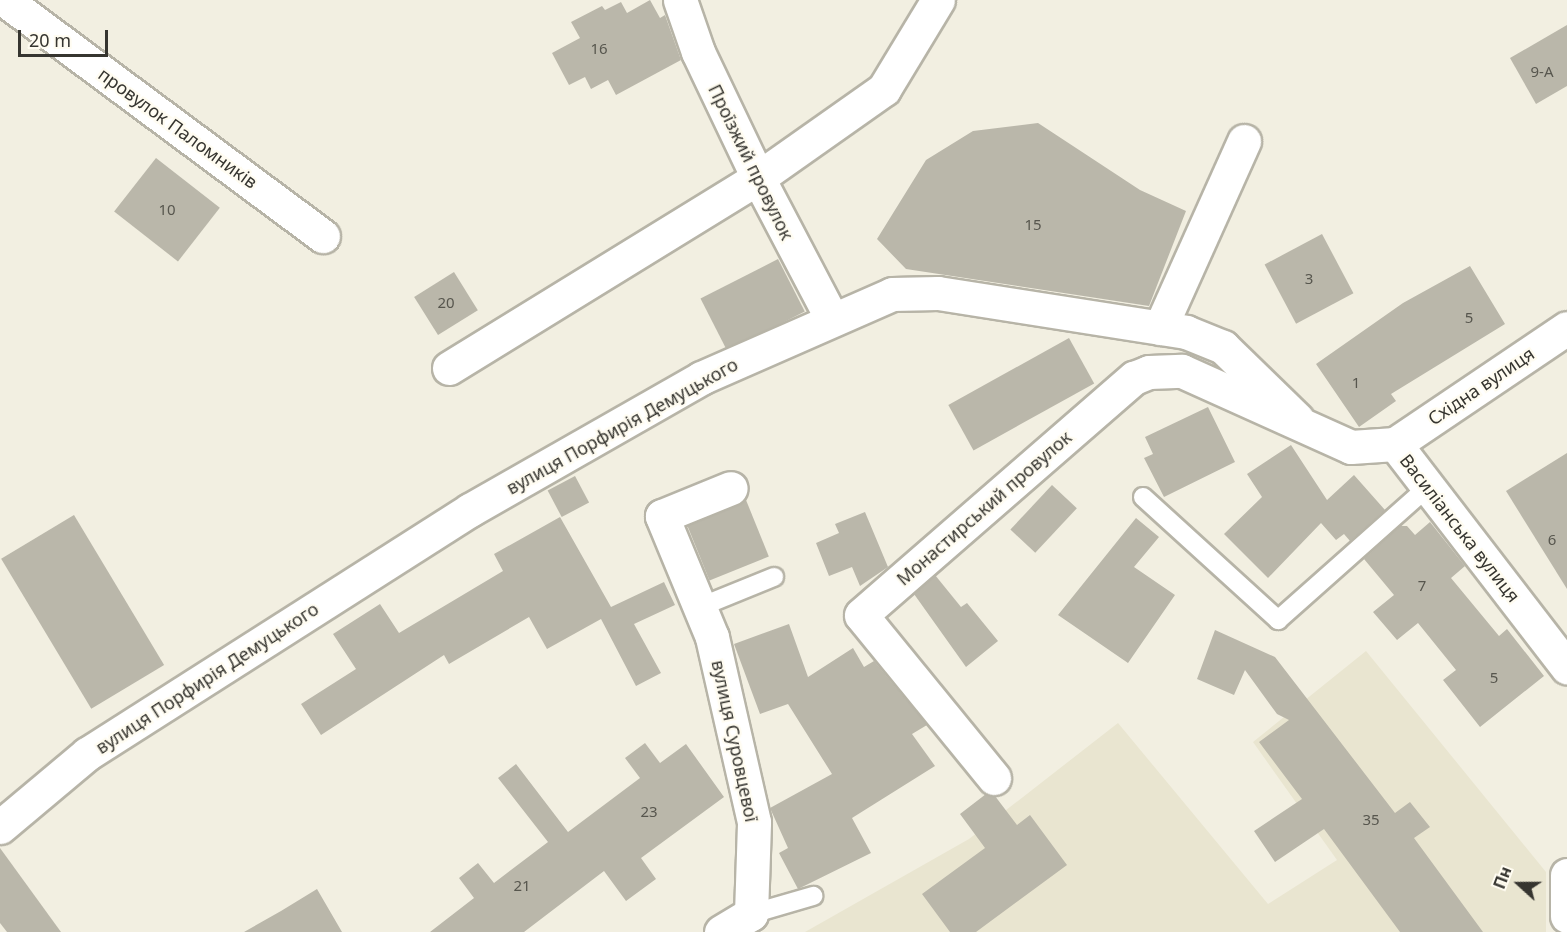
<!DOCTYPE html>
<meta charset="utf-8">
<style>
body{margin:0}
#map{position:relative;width:1567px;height:932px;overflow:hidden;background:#f2efe1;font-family:"Noto Sans",sans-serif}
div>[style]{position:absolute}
.built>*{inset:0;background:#e9e5d0}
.building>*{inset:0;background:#bab7aa;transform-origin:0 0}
.roads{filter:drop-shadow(2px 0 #b7b4a7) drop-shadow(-2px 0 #b7b4a7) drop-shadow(0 2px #b7b4a7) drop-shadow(0 -2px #b7b4a7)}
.service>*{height:18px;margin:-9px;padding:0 9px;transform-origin:9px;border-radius:9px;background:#fff}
.minor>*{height:33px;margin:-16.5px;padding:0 16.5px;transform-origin:16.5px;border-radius:16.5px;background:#fff}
span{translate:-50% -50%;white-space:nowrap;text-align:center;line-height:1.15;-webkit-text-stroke:4.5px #fffcf1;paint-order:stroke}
.number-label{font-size:15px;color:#57564e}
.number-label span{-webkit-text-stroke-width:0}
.street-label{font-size:18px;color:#363530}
.north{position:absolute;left:1489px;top:854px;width:60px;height:60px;-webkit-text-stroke:4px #fffcf1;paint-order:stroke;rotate:291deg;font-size:16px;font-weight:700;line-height:24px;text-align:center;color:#363530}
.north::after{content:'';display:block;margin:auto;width:21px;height:27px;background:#363530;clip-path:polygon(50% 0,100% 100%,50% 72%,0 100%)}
.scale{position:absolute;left:18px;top:30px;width:90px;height:27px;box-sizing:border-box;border:3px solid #363530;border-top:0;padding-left:8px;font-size:18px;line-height:21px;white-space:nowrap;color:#363530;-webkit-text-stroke:4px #fffcf1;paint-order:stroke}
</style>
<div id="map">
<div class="built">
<div style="clip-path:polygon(1366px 651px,1546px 872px,1546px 932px,805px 932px,969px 839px,1118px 723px,1268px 904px,1337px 860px,1253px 742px)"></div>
</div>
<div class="building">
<div style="clip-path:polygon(650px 0,660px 18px,665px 15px,681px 60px,616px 95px,608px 80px,591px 89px,585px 77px,569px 85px,552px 53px,580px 38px,571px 22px,602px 6px,605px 10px,621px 2px,627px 13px)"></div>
<div style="clip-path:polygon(1567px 25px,1567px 86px,1536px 104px,1510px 58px)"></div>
<div style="clip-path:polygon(1038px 123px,1140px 190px,1186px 211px,1149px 306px,906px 269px,877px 239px,926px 160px,973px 131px)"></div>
<div style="left:156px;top:158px;width:81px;height:68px;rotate:38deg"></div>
<div style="left:1322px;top:234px;width:67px;height:65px;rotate:62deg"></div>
<div style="left:778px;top:259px;width:59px;height:87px;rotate:63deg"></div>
<div style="clip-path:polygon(1470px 266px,1505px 324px,1391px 394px,1396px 401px,1359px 427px,1316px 364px,1403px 303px)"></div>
<div style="left:454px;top:272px;width:45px;height:47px;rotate:58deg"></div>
<div style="left:1069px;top:338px;width:52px;height:138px;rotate:61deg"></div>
<div style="clip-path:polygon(1208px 407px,1235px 462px,1164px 497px,1144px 458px,1153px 454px,1145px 437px)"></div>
<div style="clip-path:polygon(1291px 445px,1327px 500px,1354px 475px,1385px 510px,1350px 541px,1344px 534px,1336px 540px,1321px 523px,1268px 578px,1224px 534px,1262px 497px,1247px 474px)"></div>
<div style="clip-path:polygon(1567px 453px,1567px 589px,1506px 491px)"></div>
<div style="left:575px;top:476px;width:30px;height:31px;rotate:62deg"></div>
<div style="left:1052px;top:485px;width:34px;height:61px;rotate:43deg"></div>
<div style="left:746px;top:500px;width:61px;height:64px;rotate:68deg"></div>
<div style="clip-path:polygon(865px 512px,888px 567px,860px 586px,852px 567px,829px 576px,816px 543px,839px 533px,835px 524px)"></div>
<div style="left:74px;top:515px;width:175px;height:85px;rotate:59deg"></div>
<div style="clip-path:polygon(560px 517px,611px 607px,664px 582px,675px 605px,634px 624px,661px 673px,636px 686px,601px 619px,547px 649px,529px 617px,449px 664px,444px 655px,321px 735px,301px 704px,356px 669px,333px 634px,380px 604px,399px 633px,503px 571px,494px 554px)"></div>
<div style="clip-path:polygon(1136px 518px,1159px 537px,1134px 567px,1175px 595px,1128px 663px,1058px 615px)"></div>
<div style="clip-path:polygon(1430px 522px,1465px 566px,1451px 578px,1499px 636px,1507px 629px,1544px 676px,1480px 727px,1443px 680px,1456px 670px,1418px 623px,1397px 640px,1373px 612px,1394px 595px,1364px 559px,1400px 526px,1407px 526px,1415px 535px)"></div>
<div style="clip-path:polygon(935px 575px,961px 607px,967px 603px,998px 641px,966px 667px,914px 594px)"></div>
<div style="clip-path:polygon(789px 624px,808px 677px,853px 648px,864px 667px,874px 661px,927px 725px,912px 734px,935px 766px,852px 818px,871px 853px,798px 889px,779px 853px,788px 848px,770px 808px,832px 774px,788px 704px,760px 714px,734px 644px)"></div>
<div style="clip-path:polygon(1215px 630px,1275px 657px,1395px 813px,1410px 802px,1430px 827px,1414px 838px,1483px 932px,1400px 932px,1324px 829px,1275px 862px,1254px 831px,1302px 799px,1259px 742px,1289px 720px,1277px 714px,1245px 670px,1234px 695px,1197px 679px)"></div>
<div style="clip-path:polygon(645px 743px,660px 763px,686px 744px,724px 797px,641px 858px,656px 879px,626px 901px,604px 871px,524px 932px,430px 932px,474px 898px,459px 878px,478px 863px,494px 883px,548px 842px,498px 778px,516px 764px,568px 832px,640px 778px,625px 758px)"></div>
<div style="clip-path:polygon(986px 794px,995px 796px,1017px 825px,1030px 815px,1067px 865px,976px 932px,950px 932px,922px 894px,985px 848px,960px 814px)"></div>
<div style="clip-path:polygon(0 848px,61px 932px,7px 932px,0 923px)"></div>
<div style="clip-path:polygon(317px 889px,342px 932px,244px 932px,281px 911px)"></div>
</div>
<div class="roads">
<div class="service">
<div style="left:1143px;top:497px;width:183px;rotate:42.3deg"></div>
<div style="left:1278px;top:620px;width:202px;rotate:-41.6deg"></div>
<div style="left:700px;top:607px;width:80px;rotate:-22.1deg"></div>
<div style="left:751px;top:914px;width:65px;rotate:-16.2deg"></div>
</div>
<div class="minor">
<div style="left:5px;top:0;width:396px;rotate:36.6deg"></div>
<div style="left:680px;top:0;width:55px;rotate:70.9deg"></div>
<div style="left:698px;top:52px;width:140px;rotate:64.5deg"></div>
<div style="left:758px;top:178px;width:159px;rotate:62.3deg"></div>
<div style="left:1160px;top:328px;width:205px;rotate:-65.8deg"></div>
<div style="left:449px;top:368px;width:363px;rotate:-31.6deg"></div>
<div style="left:758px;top:178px;width:154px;rotate:-35.2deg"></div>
<div style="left:884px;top:89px;width:104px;rotate:-58.8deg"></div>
<div style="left:1395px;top:444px;width:207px;rotate:-34deg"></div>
<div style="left:994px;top:778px;width:210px;rotate:-129.2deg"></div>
<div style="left:861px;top:615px;width:362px;rotate:-41deg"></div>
<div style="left:1134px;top:378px;width:16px;rotate:-22deg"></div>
<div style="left:1149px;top:372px;width:33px;rotate:-2deg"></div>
<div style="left:1182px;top:371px;width:185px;rotate:24.2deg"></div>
<div style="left:1351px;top:447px;width:44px;rotate:-3.9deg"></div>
<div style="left:1395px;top:444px;width:282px;rotate:52.4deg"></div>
<div style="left:0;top:827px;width:114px;rotate:-40deg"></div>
<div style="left:87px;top:754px;width:454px;rotate:-32.5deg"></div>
<div style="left:470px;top:510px;width:266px;rotate:-29.7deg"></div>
<div style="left:701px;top:378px;width:209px;rotate:-23.7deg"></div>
<div style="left:892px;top:294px;width:46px;rotate:-1.2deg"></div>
<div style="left:938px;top:293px;width:251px;rotate:8.9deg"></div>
<div style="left:1186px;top:332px;width:40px;rotate:22deg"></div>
<div style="left:1223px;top:347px;width:103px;rotate:44.2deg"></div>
<div style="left:1567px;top:875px;width:41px;rotate:90deg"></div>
<div style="left:721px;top:932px;width:35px;rotate:-31deg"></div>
<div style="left:751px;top:914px;width:92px;rotate:-88.1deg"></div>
<div style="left:754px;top:822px;width:190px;rotate:-102.8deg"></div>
<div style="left:712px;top:637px;width:131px;rotate:-112.5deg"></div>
<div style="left:662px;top:516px;width:74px;rotate:-22.1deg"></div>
</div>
</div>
<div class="number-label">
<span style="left:599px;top:49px">16</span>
<span style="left:1542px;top:72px">9-А</span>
<span style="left:167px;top:210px">10</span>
<span style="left:1033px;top:225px">15</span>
<span style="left:1309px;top:279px">3</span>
<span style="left:446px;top:303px">20</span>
<span style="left:1469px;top:318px">5</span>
<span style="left:1356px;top:383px">1</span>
<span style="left:1552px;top:540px">6</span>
<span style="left:1422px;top:586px">7</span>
<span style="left:1494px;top:678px">5</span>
<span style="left:649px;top:812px">23</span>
<span style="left:1371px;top:820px">35</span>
<span style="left:522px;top:886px">21</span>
</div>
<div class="street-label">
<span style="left:178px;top:128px;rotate:36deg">провулок Паломників</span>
<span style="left:751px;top:162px;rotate:64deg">Проїзжий провулок</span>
<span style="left:1481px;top:386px;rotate:-34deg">Східна вулиця</span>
<span style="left:622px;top:426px;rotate:-29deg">вулиця Порфирія Демуцького</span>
<span style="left:984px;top:508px;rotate:-41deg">Монастирський провулок</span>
<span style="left:1460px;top:528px;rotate:52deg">Василіанська вулиця</span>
<span style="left:207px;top:678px;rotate:-33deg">вулиця Порфирія Демуцького</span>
<span style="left:735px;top:741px;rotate:78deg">вулиця Суровцевої</span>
</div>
<div class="north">Пн</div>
<div class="scale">20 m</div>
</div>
